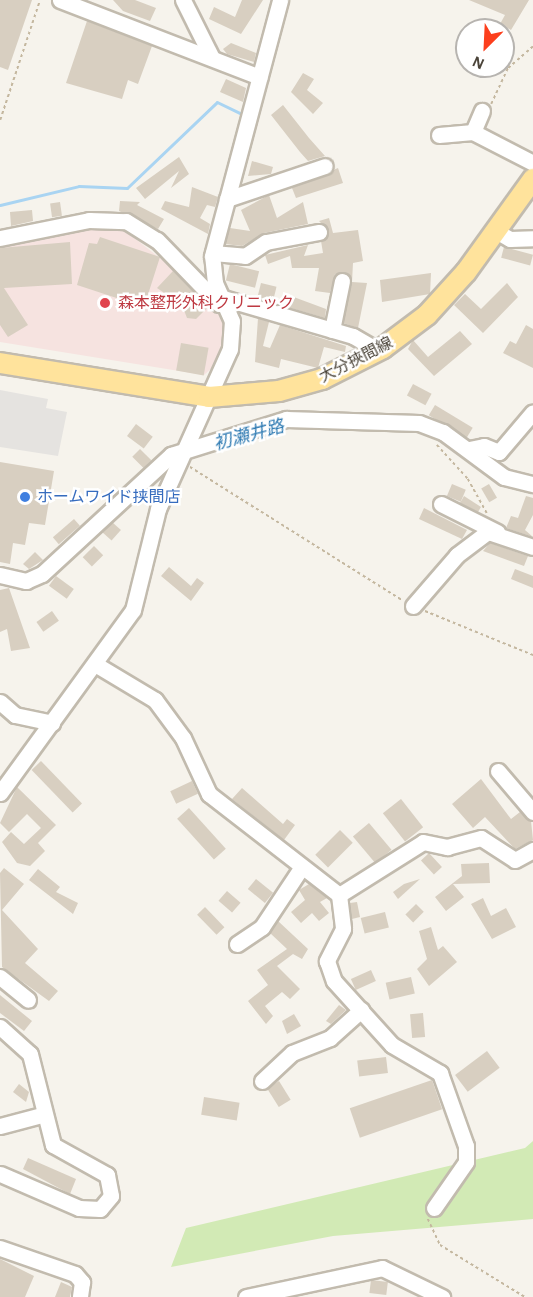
<!DOCTYPE html>
<meta charset="utf-8">
<style>
body{margin:0}
#map{position:relative;width:533px;height:1297px;overflow:hidden;background:#f6f3ec;font-family:"Alegreya Sans","Noto Sans JP",sans-serif}
div>[style]{position:absolute}
.medical>*{inset:0;background:#f6e3e0}
.green>*{inset:0;background:#d2eab5}
.parking>*{inset:0;background:#e5e3e0}
.stream>*{height:3px;margin:-1.5px;padding:0 1.5px;transform-origin:1.5px;border-radius:1.5px;background:#a9d4f2}
.building>*{inset:0;background:#d8cfc1;transform-origin:0 0}
.path>*{height:1.5px;margin-top:-0.75px;transform-origin:0;background:repeating-linear-gradient(90deg,#c4b79f 0 3px,transparent 0 6px)}
.roads{filter:drop-shadow(2px 0 #c2bbae) drop-shadow(-2px 0 #c2bbae) drop-shadow(0 2px #c2bbae) drop-shadow(0 -2px #c2bbae)}
.minor>*{height:15px;margin:-7.5px;padding:0 7.5px;transform-origin:7.5px;border-radius:7.5px;background:#fff}
.major>*{height:20px;margin:-10px;padding:0 10px;transform-origin:10px;border-radius:10px;background:#ffe39c}
.dots>*{width:16px;height:16px;translate:-50% -50%;box-sizing:border-box;border:3px solid #fff;border-radius:50%}
span{translate:-50% -50%;white-space:nowrap;text-align:center;line-height:1.15;-webkit-text-stroke:5px #fff;paint-order:stroke}
.health-label{font-size:16px;color:#be3a42}
.left{translate:0 -50%;text-align:left}
.street-label{font-size:16px;color:#4b4439}
.shop-label{font-size:16px;color:#366cbe}
.water-label{font-size:18px;color:#2e7ab2;font-style:italic}
.north{position:absolute;left:455px;top:18px;width:60px;height:60px;box-sizing:border-box;background:#fff;border:2px solid #b7b4b0;border-radius:50%;rotate:204deg;font-size:16px;font-weight:700;line-height:24px;text-align:center;color:#4b4439}
.north::after{content:'';display:block;margin:auto;width:21px;height:27px;background:#fc3f1d;clip-path:polygon(50% 0,100% 100%,50% 72%,0 100%)}
</style>
<div id="map">
<div class="medical">
<div style="clip-path:polygon(0 230px,124px 230px,197px 287px,224px 320px,219px 362px,204px 375px,0 342px)"></div>
</div>
<div class="green">
<div style="clip-path:polygon(533px 1141px,533px 1219px,333px 1236px,171px 1267px,186px 1228px,525px 1148px)"></div>
</div>
<div class="parking">
<div style="clip-path:polygon(0 390px,48px 399px,46px 408px,67px 412px,58px 456px,0 447px)"></div>
</div>
<div class="stream">
<div style="left:0;top:205px;width:81px;rotate:-13.5deg"></div>
<div style="left:79px;top:186px;width:48px;rotate:2.4deg"></div>
<div style="left:127px;top:188px;width:124px;rotate:-43.7deg"></div>
<div style="left:217px;top:102px;width:25px;rotate:26deg"></div>
<div style="left:24px;top:588px;width:19px;rotate:-21deg"></div>
</div>
<div class="building">
<div style="clip-path:polygon(0 0,32px 0,8px 70px,0 67px)"></div>
<div style="clip-path:polygon(113px 0,135px 0,156px 8px,150px 21px,123px 11px)"></div>
<div style="clip-path:polygon(242px 0,263px 0,241px 34px,209px 19px,214px 7px,235px 17px)"></div>
<div style="clip-path:polygon(469px 0,529px 0,511px 30px,500px 24px,505px 15px)"></div>
<div style="clip-path:polygon(87px 21px,152px 46px,138px 84px,128px 80px,122px 99px,66px 83px)"></div>
<div style="clip-path:polygon(231px 43px,256px 53px,254px 62px,227px 54px,223px 49px)"></div>
<div style="clip-path:polygon(303px 73px,314px 79px,307px 90px,323px 103px,313px 114px,291px 92px)"></div>
<div style="clip-path:polygon(226px 79px,246px 88px,243px 102px,220px 92px)"></div>
<div style="clip-path:polygon(283px 105px,309px 138px,325px 156px,308px 161px,300px 152px,271px 115px)"></div>
<div style="clip-path:polygon(179px 157px,189px 174px,171px 188px,179px 171px,145px 199px,136px 188px)"></div>
<div style="clip-path:polygon(252px 161px,273px 167px,271px 174px,248px 176px)"></div>
<div style="clip-path:polygon(338px 168px,343px 183px,296px 198px,292px 188px)"></div>
<div style="clip-path:polygon(192px 187px,218px 197px,215px 207px,207px 205px,200px 218px,210px 224px,208px 234px,161px 209px,165px 201px,189px 207px)"></div>
<div style="clip-path:polygon(269px 195px,277px 218px,303px 202px,308px 224px,264px 233px,242px 246px,225px 244px,230px 228px,250px 231px,241px 210px)"></div>
<div style="clip-path:polygon(120px 201px,140px 202px,137px 205px,164px 219px,158px 229px,119px 211px)"></div>
<div style="left:60px;top:202px;width:14px;height:10px;rotate:82deg"></div>
<div style="clip-path:polygon(32px 210px,33px 221px,11px 226px,10px 212px)"></div>
<div style="clip-path:polygon(329px 218px,333px 233px,358px 230px,363px 261px,353px 263px,352px 282px,367px 283px,358px 328px,343px 323px,352px 283px,348px 273px,335px 274px,330px 293px,315px 291px,319px 268px,292px 268px,290px 256px,268px 264px,265px 255px,308px 245px,304px 256px,323px 253px,321px 241px,329px 231px,319px 221px)"></div>
<div style="clip-path:polygon(100px 237px,160px 257px,144px 307px,77px 285px,89px 243px,97px 244px)"></div>
<div style="clip-path:polygon(70px 242px,72px 284px,4px 288px,28px 325px,8px 337px,0 325px,0 248px)"></div>
<div style="left:504px;top:247px;width:30px;height:11px;rotate:15deg"></div>
<div style="left:230px;top:264px;width:30px;height:17px;rotate:14deg"></div>
<div style="clip-path:polygon(173px 271px,208px 307px,196px 319px,187px 318px,182px 305px,157px 288px)"></div>
<div style="clip-path:polygon(431px 273px,430px 294px,382px 302px,380px 280px)"></div>
<div style="left:261px;top:283px;width:16px;height:16px;rotate:14deg"></div>
<div style="clip-path:polygon(507px 283px,518px 297px,483px 333px,454px 305px,465px 294px,481px 309px)"></div>
<div style="clip-path:polygon(291px 296px,326px 309px,325px 318px,287px 307px)"></div>
<div style="clip-path:polygon(258px 318px,269px 322px,263px 346px,270px 348px,280px 325px,346px 346px,345px 352px,324px 347px,318px 368px,281px 359px,279px 368px,255px 362px)"></div>
<div style="clip-path:polygon(526px 325px,533px 329px,533px 368px,503px 353px,510px 341px,516px 344px)"></div>
<div style="clip-path:polygon(460px 331px,472px 344px,434px 376px,408px 349px,413px 340px,428px 357px)"></div>
<div style="left:181px;top:343px;width:28px;height:28px;rotate:10deg"></div>
<div style="left:413px;top:384px;width:21px;height:13px;rotate:28deg"></div>
<div style="left:435px;top:405px;width:44px;height:12px;rotate:31deg"></div>
<div style="left:136px;top:424px;width:21px;height:15px;rotate:37deg"></div>
<div style="left:140px;top:449px;width:16px;height:11px;rotate:45deg"></div>
<div style="clip-path:polygon(0 462px,54px 471px,45px 525px,29px 523px,25px 545px,13px 543px,10px 564px,0 562px)"></div>
<div style="left:452px;top:484px;width:15px;height:13px;rotate:23deg"></div>
<div style="left:489px;top:484px;width:16px;height:9px;rotate:60deg"></div>
<div style="clip-path:polygon(464px 496px,481px 507px,478px 512px,460px 503px)"></div>
<div style="clip-path:polygon(526px 496px,533px 498px,533px 515px,525px 530px,533px 537px,506px 528px,511px 516px,518px 518px)"></div>
<div style="clip-path:polygon(424px 508px,467px 530px,462px 539px,419px 519px)"></div>
<div style="left:74px;top:519px;width:9px;height:28px;rotate:49deg"></div>
<div style="left:112px;top:522px;width:12px;height:14px;rotate:42deg"></div>
<div style="clip-path:polygon(490px 543px,528px 556px,524px 566px,483px 551px)"></div>
<div style="left:94px;top:546px;width:13px;height:16px;rotate:45deg"></div>
<div style="clip-path:polygon(35px 552px,43px 560px,29px 569px,23px 564px)"></div>
<div style="clip-path:polygon(169px 567px,191px 586px,197px 578px,204px 583px,191px 601px,161px 576px)"></div>
<div style="clip-path:polygon(515px 569px,533px 576px,533px 588px,511px 579px)"></div>
<div style="left:56px;top:576px;width:22px;height:12px;rotate:36deg"></div>
<div style="clip-path:polygon(9px 588px,30px 648px,11px 651px,7px 629px,0 632px,0 590px)"></div>
<div style="left:52px;top:611px;width:12px;height:19px;rotate:55deg"></div>
<div style="left:41px;top:761px;width:59px;height:13px;rotate:46deg"></div>
<div style="clip-path:polygon(481px 779px,511px 819px,520px 812px,531px 821px,533px 840px,515px 849px,485px 817px,473px 828px,452px 804px)"></div>
<div style="left:192px;top:781px;width:14px;height:24px;rotate:65deg"></div>
<div style="clip-path:polygon(17px 787px,56px 825px,38px 843px,45px 851px,30px 866px,17px 863px,2px 842px,11px 832px,24px 844px,41px 828px,27px 814px,9px 832px,0 823px)"></div>
<div style="clip-path:polygon(242px 788px,283px 824px,287px 819px,295px 825px,284px 840px,232px 799px)"></div>
<div style="left:401px;top:799px;width:36px;height:23px;rotate:52deg"></div>
<div style="left:189px;top:808px;width:55px;height:16px;rotate:48deg"></div>
<div style="left:369px;top:823px;width:35px;height:21px;rotate:50deg"></div>
<div style="left:340px;top:830px;width:18px;height:35px;rotate:45deg"></div>
<div style="left:429px;top:853px;width:19px;height:11px;rotate:47deg"></div>
<div style="clip-path:polygon(489px 863px,490px 883px,453px 884px,464px 897px,446px 911px,435px 897px,462px 876px,461px 864px)"></div>
<div style="clip-path:polygon(4px 868px,24px 884px,2px 910px,38px 949px,25px 963px,58px 991px,49px 1001px,2px 967px,0 873px)"></div>
<div style="clip-path:polygon(38px 869px,60px 887px,56px 892px,78px 903px,73px 914px,29px 880px)"></div>
<div style="left:256px;top:879px;width:22px;height:13px;rotate:39deg"></div>
<div style="clip-path:polygon(420px 879px,398px 899px,393px 892px,404px 884px)"></div>
<div style="clip-path:polygon(309px 884px,327px 898px,320px 902px,329px 913px,319px 921px,312px 913px,301px 923px,291px 912px,305px 900px,299px 890px)"></div>
<div style="left:227px;top:891px;width:18px;height:13px;rotate:41deg"></div>
<div style="clip-path:polygon(483px 898px,491px 916px,506px 908px,516px 927px,492px 939px,471px 904px)"></div>
<div style="clip-path:polygon(357px 902px,360px 917px,352px 919px,350px 903px)"></div>
<div style="left:416px;top:904px;width:11px;height:15px;rotate:45deg"></div>
<div style="left:205px;top:907px;width:28px;height:11px;rotate:46deg"></div>
<div style="left:385px;top:912px;width:16px;height:25px;rotate:76deg"></div>
<div style="clip-path:polygon(278px 921px,308px 949px,302px 959px,293px 954px,277px 966px,300px 989px,290px 999px,282px 992px,265px 1006px,273px 1016px,266px 1024px,248px 1001px,268px 985px,257px 970px,287px 949px,270px 933px)"></div>
<div style="clip-path:polygon(431px 927px,438px 950px,443px 946px,457px 962px,429px 986px,417px 969px,427px 959px,419px 931px)"></div>
<div style="left:371px;top:970px;width:12px;height:22px;rotate:66deg"></div>
<div style="left:411px;top:977px;width:17px;height:26px;rotate:77deg"></div>
<div style="clip-path:polygon(0 995px,32px 1021px,24px 1031px,0 1013px)"></div>
<div style="clip-path:polygon(339px 1005px,346px 1010px,331px 1024px,326px 1021px)"></div>
<div style="left:423px;top:1013px;width:24px;height:13px;rotate:85deg"></div>
<div style="clip-path:polygon(294px 1014px,301px 1026px,287px 1034px,282px 1021px)"></div>
<div style="left:487px;top:1051px;width:21px;height:40px;rotate:53deg"></div>
<div style="left:386px;top:1057px;width:16px;height:29px;rotate:83deg"></div>
<div style="left:432px;top:1080px;width:31px;height:87px;rotate:71deg"></div>
<div style="left:279px;top:1081px;width:22px;height:14px;rotate:58deg"></div>
<div style="clip-path:polygon(19px 1084px,29px 1092px,26px 1102px,13px 1092px)"></div>
<div style="left:204px;top:1097px;width:36px;height:18px;rotate:9deg"></div>
<div style="clip-path:polygon(28px 1158px,76px 1179px,70px 1194px,23px 1169px)"></div>
<div style="clip-path:polygon(0 1259px,34px 1276px,25px 1297px,0 1297px)"></div>
<div style="left:371px;top:1280px;width:17px;height:13px;rotate:7deg"></div>
<div style="clip-path:polygon(61px 1282px,72px 1287px,70px 1297px,55px 1297px)"></div>
</div>
<div class="path">
<div style="left:491px;top:104px;width:40px;rotate:-65deg"></div>
<div style="left:508px;top:68px;width:33px;rotate:-41deg"></div>
<div style="left:0;top:120px;width:126px;rotate:-71.6deg"></div>
<div style="left:437px;top:445px;width:46px;rotate:47.6deg"></div>
<div style="left:468px;top:479px;width:39px;rotate:61deg"></div>
<div style="left:190px;top:467px;width:250px;rotate:32.1deg"></div>
<div style="left:425px;top:611px;width:117px;rotate:22.2deg"></div>
<div style="left:428px;top:1219px;width:29px;rotate:65deg"></div>
<div style="left:440px;top:1245px;width:100px;rotate:31.5deg"></div>
</div>
<div class="roads">
<div class="minor">
<div style="left:60px;top:0;width:214px;rotate:21.1deg"></div>
<div style="left:183px;top:0;width:65px;rotate:63.4deg"></div>
<div style="left:473px;top:132px;width:23px;rotate:-67deg"></div>
<div style="left:439px;top:135px;width:34px;rotate:-5deg"></div>
<div style="left:473px;top:132px;width:68px;rotate:27.3deg"></div>
<div style="left:227px;top:199px;width:103px;rotate:-18.6deg"></div>
<div style="left:496px;top:231px;width:16px;rotate:30deg"></div>
<div style="left:510px;top:239px;width:23px;rotate:-2deg"></div>
<div style="left:0;top:238px;width:91px;rotate:-11.4deg"></div>
<div style="left:89px;top:220px;width:37px;rotate:2deg"></div>
<div style="left:126px;top:221px;width:36px;rotate:32deg"></div>
<div style="left:157px;top:240px;width:89px;rotate:45.9deg"></div>
<div style="left:213px;top:253px;width:32px;rotate:5deg"></div>
<div style="left:245px;top:256px;width:25px;rotate:-34deg"></div>
<div style="left:266px;top:242px;width:54px;rotate:-10.7deg"></div>
<div style="left:223px;top:298px;width:135px;rotate:16.3deg"></div>
<div style="left:353px;top:336px;width:30px;rotate:30deg"></div>
<div style="left:332px;top:330px;width:50px;rotate:-78.5deg"></div>
<div style="left:469px;top:449px;width:15px;rotate:-11deg"></div>
<div style="left:484px;top:446px;width:16px;rotate:22deg"></div>
<div style="left:499px;top:452px;width:52px;rotate:-49.6deg"></div>
<div style="left:441px;top:504px;width:63px;rotate:26.6deg"></div>
<div style="left:0;top:575px;width:27px;rotate:13deg"></div>
<div style="left:26px;top:581px;width:17px;rotate:-24deg"></div>
<div style="left:42px;top:574px;width:176px;rotate:-42.7deg"></div>
<div style="left:171px;top:455px;width:121px;rotate:-17.4deg"></div>
<div style="left:286px;top:419px;width:133px;rotate:1.7deg"></div>
<div style="left:419px;top:423px;width:26px;rotate:21deg"></div>
<div style="left:443px;top:432px;width:76px;rotate:36.4deg"></div>
<div style="left:504px;top:477px;width:30px;rotate:14deg"></div>
<div style="left:413px;top:606px;width:67px;rotate:-49.2deg"></div>
<div style="left:457px;top:555px;width:39px;rotate:-37deg"></div>
<div style="left:488px;top:532px;width:47px;rotate:18.4deg"></div>
<div style="left:95px;top:664px;width:70px;rotate:31deg"></div>
<div style="left:155px;top:700px;width:47px;rotate:53.6deg"></div>
<div style="left:183px;top:738px;width:62px;rotate:65.1deg"></div>
<div style="left:209px;top:794px;width:165px;rotate:37.8deg"></div>
<div style="left:339px;top:895px;width:34px;rotate:83deg"></div>
<div style="left:343px;top:929px;width:36px;rotate:117deg"></div>
<div style="left:327px;top:961px;width:21px;rotate:71deg"></div>
<div style="left:334px;top:981px;width:86px;rotate:47.8deg"></div>
<div style="left:392px;top:1045px;width:56px;rotate:30.3deg"></div>
<div style="left:440px;top:1073px;width:77px;rotate:70.4deg"></div>
<div style="left:466px;top:1146px;width:16px;rotate:90deg"></div>
<div style="left:466px;top:1162px;width:56px;rotate:124.8deg"></div>
<div style="left:0;top:702px;width:20px;rotate:41deg"></div>
<div style="left:15px;top:715px;width:38px;rotate:12deg"></div>
<div style="left:498px;top:771px;width:54px;rotate:49.5deg"></div>
<div style="left:0;top:793px;width:226px;rotate:-54deg"></div>
<div style="left:133px;top:610px;width:104px;rotate:-76.1deg"></div>
<div style="left:158px;top:509px;width:175px;rotate:-65.8deg"></div>
<div style="left:230px;top:349px;width:28px;rotate:-86deg"></div>
<div style="left:232px;top:321px;width:42px;rotate:-114.1deg"></div>
<div style="left:215px;top:283px;width:27px;rotate:-96deg"></div>
<div style="left:212px;top:256px;width:265px;rotate:-75.1deg"></div>
<div style="left:339px;top:895px;width:99px;rotate:-32.2deg"></div>
<div style="left:423px;top:842px;width:25px;rotate:12deg"></div>
<div style="left:447px;top:847px;width:35px;rotate:-15deg"></div>
<div style="left:481px;top:838px;width:40px;rotate:32.9deg"></div>
<div style="left:515px;top:860px;width:21px;rotate:-29deg"></div>
<div style="left:237px;top:944px;width:30px;rotate:-34deg"></div>
<div style="left:262px;top:927px;width:71px;rotate:-56.5deg"></div>
<div style="left:0;top:977px;width:36px;rotate:39deg"></div>
<div style="left:0;top:1027px;width:40px;rotate:42deg"></div>
<div style="left:30px;top:1054px;width:94px;rotate:75.8deg"></div>
<div style="left:53px;top:1145px;width:62px;rotate:29.1deg"></div>
<div style="left:107px;top:1175px;width:21px;rotate:79deg"></div>
<div style="left:111px;top:1196px;width:17px;rotate:130deg"></div>
<div style="left:100px;top:1209px;width:21px;rotate:-177deg"></div>
<div style="left:79px;top:1208px;width:86px;rotate:-156.7deg"></div>
<div style="left:262px;top:1081px;width:41px;rotate:-43deg"></div>
<div style="left:292px;top:1053px;width:41px;rotate:-21.5deg"></div>
<div style="left:330px;top:1038px;width:42px;rotate:-42.1deg"></div>
<div style="left:0;top:1126px;width:43px;rotate:-14.7deg"></div>
<div style="left:0;top:1248px;width:79px;rotate:19.1deg"></div>
<div style="left:75px;top:1274px;width:11px;rotate:49deg"></div>
<div style="left:82px;top:1282px;width:15px;rotate:98deg"></div>
<div style="left:246px;top:1297px;width:139px;rotate:-12deg"></div>
<div style="left:382px;top:1268px;width:67px;rotate:25.8deg"></div>
</div>
<div class="major">
<div style="left:0;top:363px;width:212px;rotate:9.2deg"></div>
<div style="left:209px;top:397px;width:70px;rotate:-4.9deg"></div>
<div style="left:279px;top:391px;width:45px;rotate:-15.6deg"></div>
<div style="left:322px;top:379px;width:68px;rotate:-26.9deg"></div>
<div style="left:383px;top:348px;width:55px;rotate:-36.9deg"></div>
<div style="left:427px;top:315px;width:58px;rotate:-47.8deg"></div>
<div style="left:466px;top:272px;width:115px;rotate:-54.2deg"></div>
</div>
</div>
<div class="dots">
<div style="left:105px;top:303px;background:#e0444e"></div>
<div style="left:25px;top:497px;background:#3f7fe0"></div>
</div>
<div class="health-label">
<span class="left" style="left:118px;top:303px">森本整形外科クリニック</span>
</div>
<div class="street-label">
<span style="left:356px;top:360px;rotate:-27deg">大分挾間線</span>
</div>
<div class="shop-label">
<span class="left" style="left:37px;top:497px">ホームワイド挟間店</span>
</div>
<div class="water-label">
<span style="left:249px;top:436px;rotate:-15deg">初瀬井路</span>
</div>
<div class="north">N</div>
</div>
